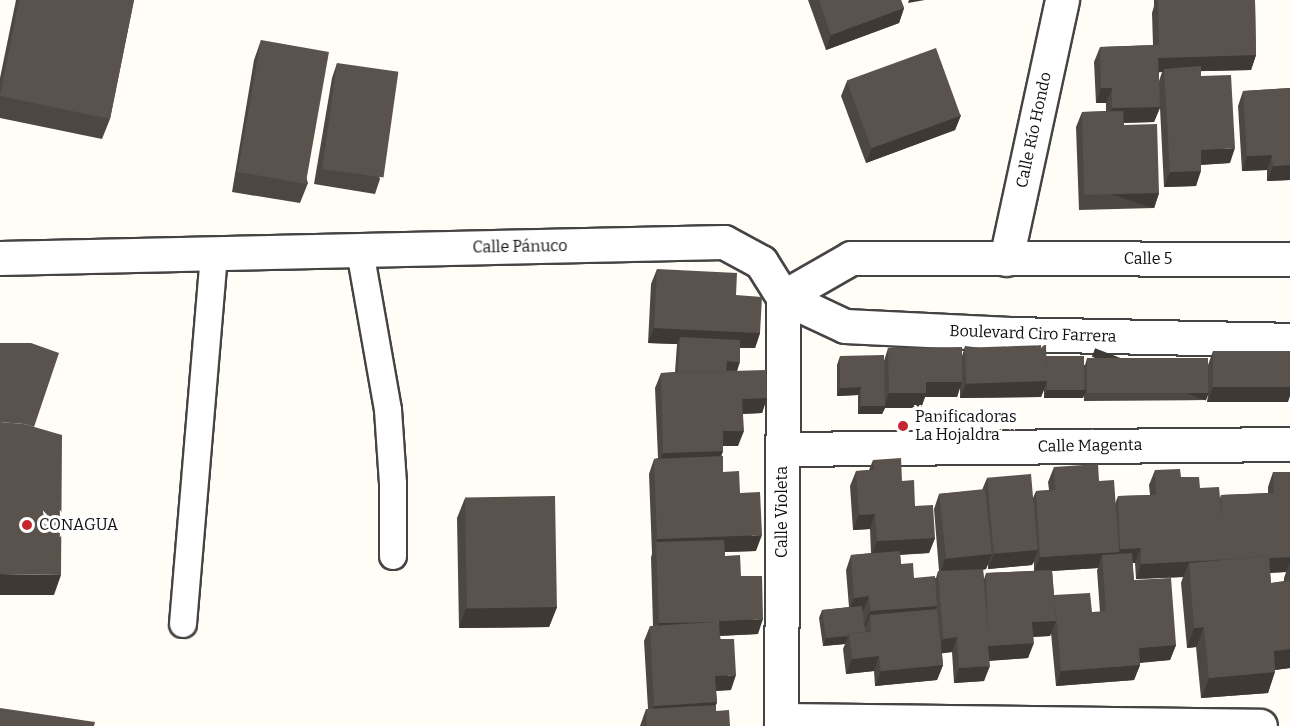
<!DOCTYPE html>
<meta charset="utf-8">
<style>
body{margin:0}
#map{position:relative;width:1290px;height:726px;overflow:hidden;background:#fffdf5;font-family:Bitter,serif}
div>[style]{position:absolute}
.roads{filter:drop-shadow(2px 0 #444) drop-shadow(-2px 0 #444) drop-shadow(0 2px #444) drop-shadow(0 -2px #444)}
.lane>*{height:26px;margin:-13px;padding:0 13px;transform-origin:13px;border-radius:13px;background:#fff}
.street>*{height:33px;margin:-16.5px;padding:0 16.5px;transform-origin:16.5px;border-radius:16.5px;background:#fff}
.wall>*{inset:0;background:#4d4742}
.shaded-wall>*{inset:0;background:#3f3936;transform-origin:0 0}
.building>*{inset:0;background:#5a524d;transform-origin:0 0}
.dots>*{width:16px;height:16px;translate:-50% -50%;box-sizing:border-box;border:3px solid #fff;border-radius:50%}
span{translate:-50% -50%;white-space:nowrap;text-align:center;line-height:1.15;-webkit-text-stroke:6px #fff;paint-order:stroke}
.street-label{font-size:16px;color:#111}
.poi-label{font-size:16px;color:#111}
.left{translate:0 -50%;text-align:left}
</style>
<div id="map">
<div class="roads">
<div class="lane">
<div style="left:360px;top:251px;width:161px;rotate:80deg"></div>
<div style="left:388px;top:410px;width:74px;rotate:86.1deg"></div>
<div style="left:393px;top:484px;width:72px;rotate:90deg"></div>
<div style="left:183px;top:624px;width:371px;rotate:-85.2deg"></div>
</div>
<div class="street">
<div style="left:0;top:258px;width:724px;rotate:-1.27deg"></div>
<div style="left:724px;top:242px;width:42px;rotate:28.4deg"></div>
<div style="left:761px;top:262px;width:41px;rotate:57.8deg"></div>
<div style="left:1006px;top:259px;width:265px;rotate:-77.8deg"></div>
<div style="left:783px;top:297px;width:78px;rotate:-29.8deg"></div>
<div style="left:851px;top:258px;width:439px;rotate:0.1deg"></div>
<div style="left:783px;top:297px;width:68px;rotate:25.1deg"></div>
<div style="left:845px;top:326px;width:165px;rotate:2.8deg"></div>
<div style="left:1010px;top:334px;width:280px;rotate:1.2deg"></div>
<div style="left:782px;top:449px;width:508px;rotate:-0.56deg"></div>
<div style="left:781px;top:720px;width:479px;rotate:0.7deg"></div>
<div style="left:781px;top:726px;width:429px;rotate:-89.7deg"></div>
</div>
</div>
<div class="wall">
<div style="clip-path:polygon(16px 0,134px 0,110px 119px,102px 139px,0 118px,0 78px)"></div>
<div style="clip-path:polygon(808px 0,901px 0,904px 8px,899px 23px,826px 50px)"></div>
<div style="clip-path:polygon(evenodd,1154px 0,1255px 0,1256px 55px,1251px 70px,1201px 71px,1201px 76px,1230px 163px,1201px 165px,1196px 186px,1164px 187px,1160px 108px,1154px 122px,1124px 123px,1124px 125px,1159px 193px,1154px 208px,1079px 210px,1076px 127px,1082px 112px,1106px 111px,1106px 103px,1096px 103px,1094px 62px,1100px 47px,1153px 45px,1152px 13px,1154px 6px,1154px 0,1159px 72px,1162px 72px,1159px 81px,1159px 72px)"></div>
<div style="clip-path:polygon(261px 40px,308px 183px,300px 203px,232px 192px,254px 60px)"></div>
<div style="clip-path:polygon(337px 63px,380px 179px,375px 194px,314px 184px,332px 78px)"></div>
<div style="clip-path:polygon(847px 81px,961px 115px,955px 130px,866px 163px,841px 96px)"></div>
<div style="clip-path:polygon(1290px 88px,1290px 180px,1267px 181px,1267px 170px,1242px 171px,1238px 106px,1243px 91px)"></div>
<div style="clip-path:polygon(657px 269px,736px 295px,760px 333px,755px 348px,740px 348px,737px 371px,767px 398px,762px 413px,743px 414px,738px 446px,723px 446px,723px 451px,721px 456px,723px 472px,740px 493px,756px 551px,725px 552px,725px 556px,741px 576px,758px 634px,720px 636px,731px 690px,716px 691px,717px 702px,716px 705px,716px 711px,730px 726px,640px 726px,646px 709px,648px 709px,644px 641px,650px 626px,653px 626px,651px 557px,652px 554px,649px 474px,654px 459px,658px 458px,655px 388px,661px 373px,675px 372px,677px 344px,648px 343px,651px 284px)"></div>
<div style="clip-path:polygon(965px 346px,1046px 356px,1085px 365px,1087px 358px,1208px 365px,1213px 351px,1288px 402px,1207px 402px,1208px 394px,1206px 400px,1084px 401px,1084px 393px,1083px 398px,1044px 398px,1044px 390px,1041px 397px,960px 398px,960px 387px,957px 397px,925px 397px,921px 408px,885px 408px,882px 414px,858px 414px,858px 395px,837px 396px,837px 365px,840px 356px,884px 361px,888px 348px,962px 356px)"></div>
<div style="clip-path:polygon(evenodd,873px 460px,902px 481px,915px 506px,935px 538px,929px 553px,900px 555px,901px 564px,914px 578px,936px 578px,938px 571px,939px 571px,934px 509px,939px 494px,982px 490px,987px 478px,1033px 498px,1036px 491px,1049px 490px,1048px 482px,1054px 467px,1099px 481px,1115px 504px,1118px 496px,1150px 495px,1149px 485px,1155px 470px,1181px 477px,1200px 488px,1220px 498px,1221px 495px,1268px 493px,1268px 487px,1273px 472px,1290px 472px,1290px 668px,1275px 670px,1268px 693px,1201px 698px,1196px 647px,1187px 648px,1181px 583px,1183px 577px,1136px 579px,1135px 563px,1132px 563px,1134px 580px,1176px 645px,1170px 660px,1140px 663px,1140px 665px,1134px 680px,1056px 686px,1051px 633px,1050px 636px,1033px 637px,1028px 658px,989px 661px,984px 681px,954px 683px,952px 652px,942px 653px,943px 665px,937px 680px,875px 686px,874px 671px,846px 674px,843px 649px,845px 644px,823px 646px,819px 618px,822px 610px,849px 607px,846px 570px,851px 555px,871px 553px,870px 529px,853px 530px,850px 486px,856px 471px,869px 470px,873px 460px,1034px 562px,1034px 571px,986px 573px,984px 579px,983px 570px,986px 569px,988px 564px,988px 569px,1032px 565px,1034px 562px,873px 460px,1098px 568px,1097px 570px,1100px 612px,1092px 612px,1054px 595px,1052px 571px,1098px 568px,873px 460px,1286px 572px,1284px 578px,1284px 581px,1271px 583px,1270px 573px,1286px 572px)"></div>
<div style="clip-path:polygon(465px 498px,557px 607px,549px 627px,459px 628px,457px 518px)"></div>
</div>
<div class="shaded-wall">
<div style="clip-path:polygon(909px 0,925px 0,908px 3px)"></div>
<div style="clip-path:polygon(904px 8px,899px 23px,826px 50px,831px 35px)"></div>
<div style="clip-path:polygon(1256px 55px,1251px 70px,1164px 72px,1164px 69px,1162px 72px,1153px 73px,1158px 58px)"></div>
<div style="clip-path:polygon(1101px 88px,1112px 88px,1106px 103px,1096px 103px)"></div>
<div style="clip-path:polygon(1160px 107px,1154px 122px,1107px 123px,1112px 108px)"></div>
<div style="clip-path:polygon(961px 115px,955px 130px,866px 163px,872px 148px)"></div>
<div style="clip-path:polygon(1235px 148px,1230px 163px,1195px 165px,1201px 150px)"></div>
<div style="clip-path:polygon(1272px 155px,1267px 170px,1242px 171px,1247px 156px)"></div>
<div style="clip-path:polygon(1290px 165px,1290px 180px,1267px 181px,1273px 166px)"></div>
<div style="clip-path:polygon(1201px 171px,1196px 186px,1164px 187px,1170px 172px)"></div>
<div style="left:1159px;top:193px;width:16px;height:75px;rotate:108deg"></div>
<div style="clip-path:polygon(654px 328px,760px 333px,755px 348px,680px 345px,680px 337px,677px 344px,648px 343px)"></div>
<div style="clip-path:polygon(727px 361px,740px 362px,737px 371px,724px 370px)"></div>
<div style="clip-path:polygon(1047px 381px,1041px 397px,960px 398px,966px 383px)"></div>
<div style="clip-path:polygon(926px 382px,962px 382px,957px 397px,925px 397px,921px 408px,885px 408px,882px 414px,858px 414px,861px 406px,884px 406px,889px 393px)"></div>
<div style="clip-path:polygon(861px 387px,858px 395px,837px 396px,840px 388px)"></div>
<div style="clip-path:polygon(1213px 387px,1290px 387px,1290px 396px,1288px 402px,1207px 402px)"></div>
<div style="clip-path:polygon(1047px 390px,1086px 390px,1083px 398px,1044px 398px)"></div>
<div style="left:1209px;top:392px;width:9px;height:122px;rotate:111deg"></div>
<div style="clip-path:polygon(767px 398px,762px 413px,737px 414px,742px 399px)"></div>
<div style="clip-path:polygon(723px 431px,744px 431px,738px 446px,717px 446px)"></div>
<div style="clip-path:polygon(723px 451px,718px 466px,658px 468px,663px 453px)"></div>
<div style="clip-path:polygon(875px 514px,870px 529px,853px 530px,859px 515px)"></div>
<div style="clip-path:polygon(762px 535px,756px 551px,657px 554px,656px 542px,652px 554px,657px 539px)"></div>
<div style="clip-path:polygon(935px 538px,929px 553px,871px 556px,877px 541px)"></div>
<div style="clip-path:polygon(1141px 548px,1135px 563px,1115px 564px,1120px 549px)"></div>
<div style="clip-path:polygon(1038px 550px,1032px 565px,988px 569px,994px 554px)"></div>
<div style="clip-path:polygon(1119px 552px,1113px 567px,1102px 555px,1098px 568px,1034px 572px,1040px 557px)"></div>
<div style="clip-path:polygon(992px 554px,986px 569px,940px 574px,945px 559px)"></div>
<div style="clip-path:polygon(1290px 557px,1290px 571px,1289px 563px,1286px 572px,1190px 576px,1189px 563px,1183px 577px,1136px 579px,1141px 564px)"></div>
<div style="clip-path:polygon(0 574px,61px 575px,54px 595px,0 595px)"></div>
<div style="clip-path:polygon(869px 596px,863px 611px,849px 613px,854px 598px)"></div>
<div style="clip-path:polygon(937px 606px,932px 621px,870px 615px,866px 626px,864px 626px,870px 611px)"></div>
<div style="clip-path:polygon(557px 607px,549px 627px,459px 628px,466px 608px)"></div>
<div style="clip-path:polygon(763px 619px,758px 634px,714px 636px,719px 621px)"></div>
<div style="clip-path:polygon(1056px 621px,1050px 636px,1027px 637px,1032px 622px)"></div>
<div style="clip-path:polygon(715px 622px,653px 638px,659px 623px)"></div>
<div style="clip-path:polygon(1204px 627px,1196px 647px,1187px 648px,1194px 628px)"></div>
<div style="clip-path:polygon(848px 636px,845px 644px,823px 646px,826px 638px)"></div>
<div style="clip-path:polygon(957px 637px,952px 652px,937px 654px,943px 639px)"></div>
<div style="clip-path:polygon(1034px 643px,1028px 658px,983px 661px,988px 646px)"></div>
<div style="clip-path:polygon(1176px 645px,1170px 660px,1133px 663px,1139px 648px)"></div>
<div style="clip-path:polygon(1290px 649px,1290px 668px,1266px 671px,1274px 651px)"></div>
<div style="clip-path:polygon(879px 656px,874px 671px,846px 674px,852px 659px)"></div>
<div style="clip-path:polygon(943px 665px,937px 680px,875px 686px,881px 671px)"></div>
<div style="clip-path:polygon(1140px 665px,1134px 680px,1056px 686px,1061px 671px)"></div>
<div style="clip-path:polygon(990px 666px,984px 681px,954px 683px,959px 668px)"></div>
<div style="clip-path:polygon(1275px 672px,1268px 693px,1201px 698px,1209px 678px)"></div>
<div style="clip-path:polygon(736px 675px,731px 690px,710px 691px,715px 676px)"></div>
<div style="clip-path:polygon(717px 702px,711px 717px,649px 721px,654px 706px)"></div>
</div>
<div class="building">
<div style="clip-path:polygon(19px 0,134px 0,110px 119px,0 96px)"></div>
<div style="clip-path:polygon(819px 0,901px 0,904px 8px,831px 35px)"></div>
<div style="clip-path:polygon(1158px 0,1255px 0,1256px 55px,1158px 58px,1160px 107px,1112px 108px,1112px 88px,1101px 88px,1100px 47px,1159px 45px)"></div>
<div style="left:261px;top:40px;width:69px;height:134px;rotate:10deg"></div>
<div style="left:936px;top:48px;width:72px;height:95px;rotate:70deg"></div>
<div style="left:337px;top:63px;width:62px;height:107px;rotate:8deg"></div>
<div style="clip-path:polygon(1201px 66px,1201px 76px,1231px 75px,1235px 148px,1201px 150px,1201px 171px,1170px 172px,1164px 69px)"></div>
<div style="clip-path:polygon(1290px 88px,1290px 165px,1273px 166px,1272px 155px,1247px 156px,1243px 91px)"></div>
<div style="clip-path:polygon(1123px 111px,1124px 125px,1157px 124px,1159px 193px,1084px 195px,1082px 112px)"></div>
<div style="clip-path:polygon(657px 269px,737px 273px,736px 295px,762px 297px,760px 333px,654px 328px)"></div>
<div style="clip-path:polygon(680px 337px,740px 340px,740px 362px,727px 361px,726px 371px,678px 372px)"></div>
<div style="clip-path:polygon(0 343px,31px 343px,59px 353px,34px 427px,24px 424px,0 422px)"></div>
<div style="left:1046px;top:345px;width:36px;height:81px;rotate:88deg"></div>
<div style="clip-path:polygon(962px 347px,962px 382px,926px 382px,926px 393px,889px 393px,888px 348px)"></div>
<div style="left:1213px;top:351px;width:77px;height:36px"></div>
<div style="clip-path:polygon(884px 355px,885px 406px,861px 406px,861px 387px,840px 388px,840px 356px)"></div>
<div style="left:1047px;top:356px;width:37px;height:34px"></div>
<div style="left:1087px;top:358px;width:121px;height:35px"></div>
<div style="clip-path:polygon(766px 370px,767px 398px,742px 399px,744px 431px,723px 431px,723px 451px,663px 453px,661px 373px)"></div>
<div style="clip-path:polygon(0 422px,24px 424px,62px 435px,61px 575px,0 574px)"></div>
<div style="clip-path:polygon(723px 456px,723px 472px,739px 471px,740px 493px,760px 492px,762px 535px,657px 539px,654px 459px)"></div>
<div style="clip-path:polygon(901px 458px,902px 481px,914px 480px,915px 506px,933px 505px,935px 538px,877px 541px,875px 514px,859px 515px,856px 471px,874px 470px,873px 460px)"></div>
<div style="clip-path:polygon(1098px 464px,1099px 481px,1114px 480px,1119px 552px,1040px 557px,1036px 491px,1055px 490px,1054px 467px)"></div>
<div style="clip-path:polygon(1180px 469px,1181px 477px,1199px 477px,1200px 488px,1219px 487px,1222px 519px,1221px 495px,1274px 493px,1273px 472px,1290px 472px,1290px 557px,1269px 558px,1269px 556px,1214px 560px,1141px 564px,1141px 548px,1120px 549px,1118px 496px,1156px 495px,1155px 470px)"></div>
<div style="left:1031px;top:474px;width:76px;height:44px;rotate:85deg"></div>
<div style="left:985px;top:489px;width:65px;height:46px;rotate:84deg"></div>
<div style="left:555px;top:496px;width:111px;height:90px;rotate:89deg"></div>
<div style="clip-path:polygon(724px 540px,725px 556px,740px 555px,741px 576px,762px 576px,763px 619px,719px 621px,720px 639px,734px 639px,736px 675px,715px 676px,717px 702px,654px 706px,650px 626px,715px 622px,659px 623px,656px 542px)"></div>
<div style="clip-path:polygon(900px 551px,901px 564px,913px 563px,914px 578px,935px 576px,937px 606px,870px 611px,869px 596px,854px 598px,851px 555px)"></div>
<div style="clip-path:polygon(1132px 553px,1134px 580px,1171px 578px,1176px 645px,1139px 648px,1140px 665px,1061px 671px,1055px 600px,1056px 621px,1032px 622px,1034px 643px,988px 646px,990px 666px,959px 668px,957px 637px,943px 639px,938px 571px,983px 569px,988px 636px,986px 573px,1052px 570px,1054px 595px,1090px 593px,1092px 612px,1106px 611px,1102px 555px)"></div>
<div style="clip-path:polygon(1269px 556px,1271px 583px,1290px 581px,1290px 649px,1274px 651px,1275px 672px,1209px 678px,1204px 627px,1194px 628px,1189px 563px)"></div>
<div style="clip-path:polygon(862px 606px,865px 632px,849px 633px,848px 636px,826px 638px,822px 610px)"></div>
<div style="clip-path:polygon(937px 609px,943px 665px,881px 671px,879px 656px,852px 659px,849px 633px,871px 632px,870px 615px)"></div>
<div style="clip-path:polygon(716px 705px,716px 711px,729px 710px,730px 726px,647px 726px,646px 709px)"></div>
<div style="clip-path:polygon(0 708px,95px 722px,94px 726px,0 726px)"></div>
</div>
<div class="dots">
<div style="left:903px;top:426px;background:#c4262e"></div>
<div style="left:27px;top:525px;background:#c4262e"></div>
</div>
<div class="street-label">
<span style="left:1034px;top:130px;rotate:-78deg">Calle Río Hondo</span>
<span style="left:520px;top:247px;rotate:-1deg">Calle Pánuco</span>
<span style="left:1148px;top:259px">Calle 5</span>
<span style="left:1033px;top:334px;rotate:2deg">Boulevard Ciro Farrera</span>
<span style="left:1090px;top:446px;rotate:-1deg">Calle Magenta</span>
<span style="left:782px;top:512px;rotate:-90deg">Calle Violeta</span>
</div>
<div class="poi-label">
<span class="left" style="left:915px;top:426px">Panificadoras<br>La Hojaldra</span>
<span class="left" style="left:39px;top:525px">CONAGUA</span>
</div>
</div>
